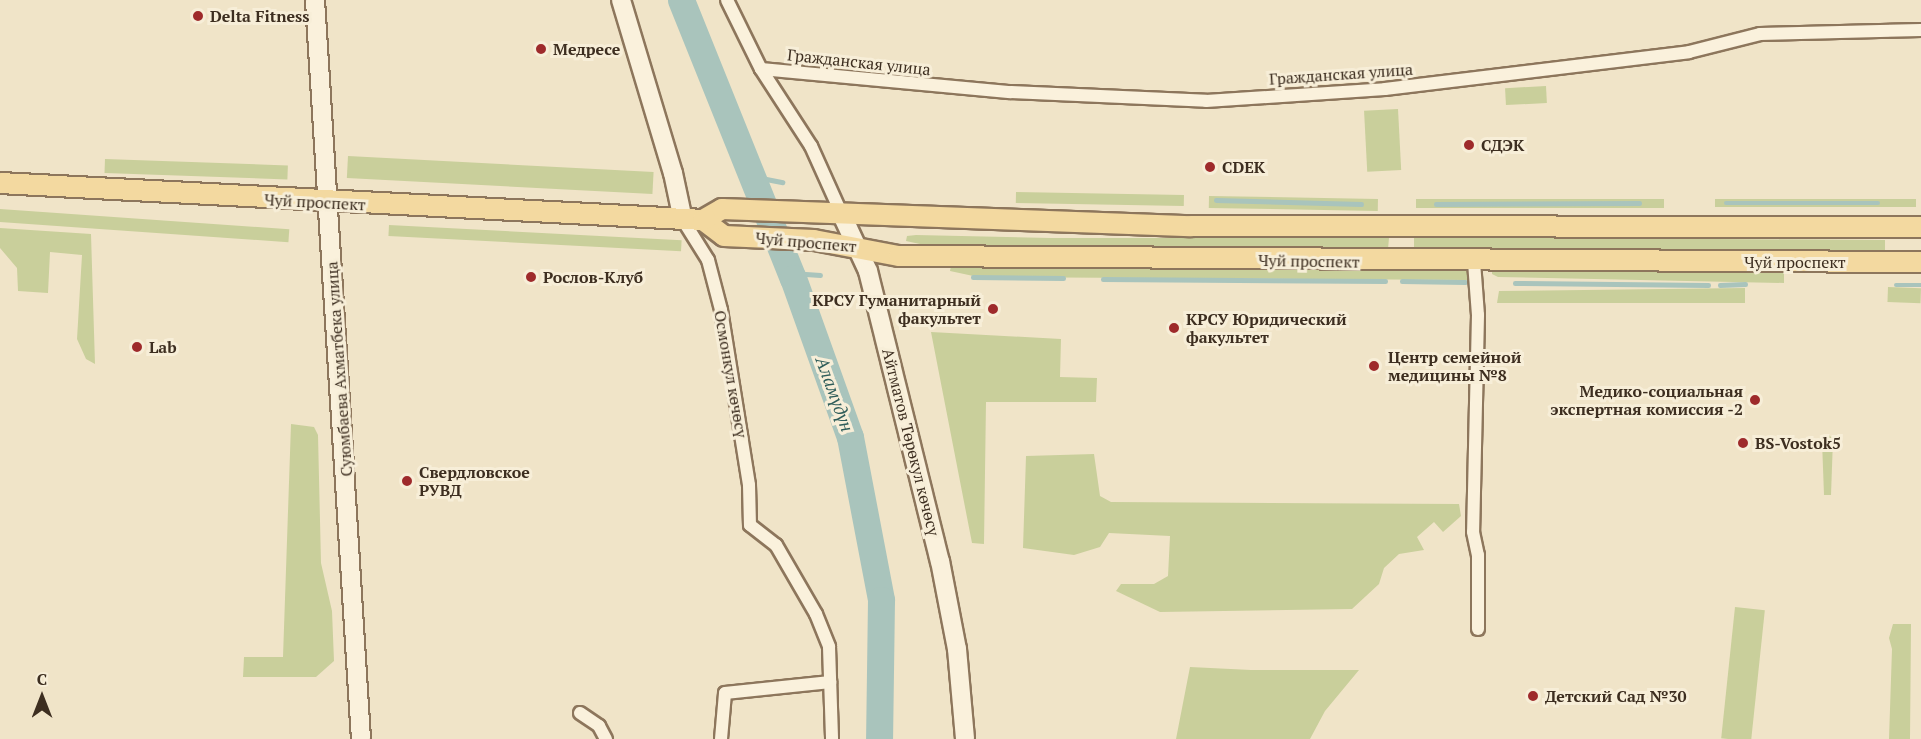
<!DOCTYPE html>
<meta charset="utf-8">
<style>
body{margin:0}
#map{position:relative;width:1921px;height:739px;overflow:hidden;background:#f0e4c8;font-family:"PT Serif",serif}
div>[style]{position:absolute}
.green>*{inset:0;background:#c9cf9b;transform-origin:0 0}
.stream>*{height:4.5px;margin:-2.25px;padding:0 2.25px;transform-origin:2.25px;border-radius:2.25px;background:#a9c4bc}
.river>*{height:27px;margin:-13.5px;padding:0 13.5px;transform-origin:13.5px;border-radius:13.5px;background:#a9c4bc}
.roads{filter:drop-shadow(2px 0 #8d765c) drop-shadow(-2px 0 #8d765c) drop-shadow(0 2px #8d765c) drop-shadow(0 -2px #8d765c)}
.street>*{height:12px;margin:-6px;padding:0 6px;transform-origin:6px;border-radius:6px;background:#faf1dc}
.secondary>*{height:18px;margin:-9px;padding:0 9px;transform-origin:9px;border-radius:9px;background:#faf1dc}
.primary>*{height:20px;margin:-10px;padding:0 10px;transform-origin:10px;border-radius:10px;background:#f3d9a0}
.dots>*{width:16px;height:16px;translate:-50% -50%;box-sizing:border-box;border:3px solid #f7eed8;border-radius:50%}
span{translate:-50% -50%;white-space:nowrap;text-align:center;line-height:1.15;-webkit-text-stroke:6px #f7eed8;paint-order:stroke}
.poi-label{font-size:16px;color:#3d2e20;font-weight:700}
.left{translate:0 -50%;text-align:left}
.right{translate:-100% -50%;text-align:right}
.street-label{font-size:16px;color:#3d2e20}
.water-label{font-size:18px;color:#2f5d5a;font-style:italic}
.north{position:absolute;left:12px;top:667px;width:60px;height:60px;-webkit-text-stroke:4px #f7eed8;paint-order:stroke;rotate:0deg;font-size:16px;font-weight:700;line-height:24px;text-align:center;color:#3d2e20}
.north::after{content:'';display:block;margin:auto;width:21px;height:27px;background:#3d2e20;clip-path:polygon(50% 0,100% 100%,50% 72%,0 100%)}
</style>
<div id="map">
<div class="green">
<div style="left:1546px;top:86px;width:17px;height:41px;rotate:87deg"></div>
<div style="left:1398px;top:109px;width:61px;height:34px;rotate:87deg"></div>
<div style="left:348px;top:156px;width:306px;height:22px;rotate:3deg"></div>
<div style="left:105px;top:159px;width:183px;height:14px;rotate:2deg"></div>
<div style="left:1016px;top:192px;width:168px;height:11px;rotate:1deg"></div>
<div style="left:1209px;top:196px;width:169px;height:12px;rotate:1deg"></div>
<div style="left:1664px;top:199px;width:9px;height:248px;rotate:90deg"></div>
<div style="left:1715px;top:199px;width:201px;height:8px"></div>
<div style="left:0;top:209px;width:290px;height:13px;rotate:4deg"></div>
<div style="left:389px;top:225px;width:293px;height:11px;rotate:3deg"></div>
<div style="clip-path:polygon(0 228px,91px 234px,95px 364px,86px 359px,77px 339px,82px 255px,50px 252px,48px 293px,18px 291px,17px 268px,0 248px)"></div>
<div style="clip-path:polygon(916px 235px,1051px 238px,1389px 238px,1388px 249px,934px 247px,906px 241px,907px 236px)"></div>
<div style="clip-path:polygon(1414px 237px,1715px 239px,1885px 240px,1885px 251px,1414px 248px)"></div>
<div style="clip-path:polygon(960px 265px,1467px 269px,1468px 280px,978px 277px,950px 271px,951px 266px)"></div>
<div style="clip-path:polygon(1492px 267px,1784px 272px,1784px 283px,1498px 277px,1492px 274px)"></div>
<div style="left:1888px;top:287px;width:33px;height:15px;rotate:2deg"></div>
<div style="clip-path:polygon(1745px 288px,1745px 303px,1497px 303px,1499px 291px)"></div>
<div style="clip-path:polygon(931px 332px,1061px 339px,1060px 377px,1097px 378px,1096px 402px,986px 402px,984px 544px,972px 543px)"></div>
<div style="clip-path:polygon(291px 424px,314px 427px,318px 435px,321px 563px,332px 611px,334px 661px,316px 677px,243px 677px,244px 657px,283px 657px)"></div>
<div style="clip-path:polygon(1829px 435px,1833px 439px,1831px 495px,1824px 495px,1822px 441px)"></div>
<div style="clip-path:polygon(1094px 454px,1100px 496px,1111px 502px,1459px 504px,1461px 516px,1443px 532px,1434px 522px,1417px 537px,1424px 550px,1399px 554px,1384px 568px,1379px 584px,1352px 609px,1160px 612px,1116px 591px,1121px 584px,1154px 584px,1168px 576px,1170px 536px,1109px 533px,1100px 547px,1074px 555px,1023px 548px,1026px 456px)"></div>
<div style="left:1735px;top:607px;width:30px;height:132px;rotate:6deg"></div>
<div style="clip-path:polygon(1893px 624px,1911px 624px,1910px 739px,1889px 739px,1892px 649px,1889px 638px)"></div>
<div style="clip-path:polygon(1190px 667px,1251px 670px,1359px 670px,1325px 711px,1310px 739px,1176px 739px)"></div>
</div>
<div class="stream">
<div style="left:751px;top:176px;width:32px;rotate:11deg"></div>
<div style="left:1216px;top:200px;width:145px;rotate:1.6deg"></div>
<div style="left:1726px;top:203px;width:152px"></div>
<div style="left:1436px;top:204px;width:203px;rotate:-0.3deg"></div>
<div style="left:791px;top:273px;width:29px;rotate:4deg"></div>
<div style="left:973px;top:277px;width:90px;rotate:0.6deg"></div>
<div style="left:1103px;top:279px;width:282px;rotate:0.4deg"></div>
<div style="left:1402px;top:281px;width:63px;rotate:0.9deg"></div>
<div style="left:1515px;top:283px;width:193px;rotate:0.6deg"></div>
<div style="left:1720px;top:285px;width:25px;rotate:-2deg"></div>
<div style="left:1896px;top:285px;width:25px"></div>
</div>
<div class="river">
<div style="left:681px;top:0;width:300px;rotate:68.1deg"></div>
<div style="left:793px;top:278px;width:169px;rotate:70.3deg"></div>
<div style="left:850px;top:437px;width:166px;rotate:79.2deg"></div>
<div style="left:881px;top:600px;width:139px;rotate:90.8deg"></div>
</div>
<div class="roads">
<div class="street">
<div style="left:727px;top:0;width:77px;rotate:63.8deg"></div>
<div style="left:761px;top:69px;width:92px;rotate:57deg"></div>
<div style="left:811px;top:146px;width:76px;rotate:65.8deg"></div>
<div style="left:761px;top:69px;width:251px;rotate:5.3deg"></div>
<div style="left:1011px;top:92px;width:195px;rotate:2.6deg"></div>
<div style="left:1206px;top:101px;width:179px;rotate:-3.8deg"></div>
<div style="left:1385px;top:89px;width:306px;rotate:-6.9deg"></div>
<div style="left:1689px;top:52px;width:73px;rotate:-14.2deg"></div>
<div style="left:1760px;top:34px;width:161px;rotate:-1.4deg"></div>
<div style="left:683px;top:220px;width:47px;rotate:58deg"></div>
<div style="left:708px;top:260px;width:52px;rotate:75.4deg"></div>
<div style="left:721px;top:310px;width:177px;rotate:80.9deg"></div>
<div style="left:749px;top:485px;width:40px;rotate:88.6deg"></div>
<div style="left:750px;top:525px;width:33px;rotate:38deg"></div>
<div style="left:776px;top:545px;width:80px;rotate:59.9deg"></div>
<div style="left:816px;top:614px;width:35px;rotate:68deg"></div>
<div style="left:829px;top:647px;width:92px;rotate:88.1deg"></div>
<div style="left:1474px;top:262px;width:53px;rotate:85.7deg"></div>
<div style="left:1478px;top:315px;width:217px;rotate:91.3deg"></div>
<div style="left:1473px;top:532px;width:24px;rotate:78deg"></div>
<div style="left:1478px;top:555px;width:74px;rotate:90deg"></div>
<div style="left:580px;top:713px;width:23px;rotate:34deg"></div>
<div style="left:599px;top:726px;width:15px;rotate:62deg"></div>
<div style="left:721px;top:739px;width:46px;rotate:-85deg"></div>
<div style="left:725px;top:693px;width:106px;rotate:-6deg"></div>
</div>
<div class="secondary">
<div style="left:315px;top:0;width:740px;rotate:86.44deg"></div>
<div style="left:621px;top:0;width:181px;rotate:73.3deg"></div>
<div style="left:673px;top:173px;width:48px;rotate:78deg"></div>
<div style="left:842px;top:215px;width:62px;rotate:65.1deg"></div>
<div style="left:868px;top:271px;width:299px;rotate:76.1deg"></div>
<div style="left:940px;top:561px;width:90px;rotate:79.1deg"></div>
<div style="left:957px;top:649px;width:90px;rotate:84.9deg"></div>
</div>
<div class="primary">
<div style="left:0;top:183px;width:704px;rotate:3.01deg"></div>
<div style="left:703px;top:220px;width:26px;rotate:37deg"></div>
<div style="left:724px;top:236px;width:90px;rotate:2.5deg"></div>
<div style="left:814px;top:240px;width:86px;rotate:10.7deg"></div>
<div style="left:899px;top:256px;width:1022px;rotate:0.34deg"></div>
<div style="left:703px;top:220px;width:22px;rotate:-30deg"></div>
<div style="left:722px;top:209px;width:469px;rotate:2.1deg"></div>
<div style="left:1191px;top:226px;width:730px;rotate:0.08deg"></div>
</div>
</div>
<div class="dots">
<div style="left:198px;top:16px;background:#9e2a2b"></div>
<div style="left:541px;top:49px;background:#9e2a2b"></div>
<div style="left:1469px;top:145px;background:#9e2a2b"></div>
<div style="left:1210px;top:167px;background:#9e2a2b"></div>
<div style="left:531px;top:277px;background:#9e2a2b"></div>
<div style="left:993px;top:309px;background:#9e2a2b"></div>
<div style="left:1174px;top:328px;background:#9e2a2b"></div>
<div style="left:137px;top:347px;background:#9e2a2b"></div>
<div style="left:1374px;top:366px;background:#9e2a2b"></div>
<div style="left:1755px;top:400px;background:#9e2a2b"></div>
<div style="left:1743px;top:443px;background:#9e2a2b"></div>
<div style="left:407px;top:481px;background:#9e2a2b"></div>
<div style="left:1533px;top:696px;background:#9e2a2b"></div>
</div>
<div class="poi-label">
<span class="left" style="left:210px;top:16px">Delta Fitness</span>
<span class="left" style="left:553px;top:49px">Медресе</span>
<span class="left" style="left:1481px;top:145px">СДЭК</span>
<span class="left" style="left:1222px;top:167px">CDEK</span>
<span class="left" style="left:543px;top:277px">Рослов-Клуб</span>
<span class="right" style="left:981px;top:309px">КРСУ Гуманитарный<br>факультет</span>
<span class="left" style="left:1186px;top:328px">КРСУ Юридический<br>факультет</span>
<span class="left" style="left:149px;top:347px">Lab</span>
<span class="left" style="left:1388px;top:366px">Центр семейной<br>медицины №8</span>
<span class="right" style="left:1743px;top:400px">Медико-социальная<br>экспертная комиссия -2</span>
<span class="left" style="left:1755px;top:443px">BS-Vostok5</span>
<span class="left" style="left:419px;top:481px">Свердловское<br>РУВД</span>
<span class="left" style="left:1545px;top:696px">Детский Сад №30</span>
</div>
<div class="street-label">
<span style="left:859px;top:62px;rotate:6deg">Гражданская улица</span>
<span style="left:1341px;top:74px;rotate:-4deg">Гражданская улица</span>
<span style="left:315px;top:202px;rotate:3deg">Чуй проспект</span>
<span style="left:806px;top:242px;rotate:5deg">Чуй проспект</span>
<span style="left:1309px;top:261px;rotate:1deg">Чуй проспект</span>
<span style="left:1795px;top:262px">Чуй проспект</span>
<span style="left:339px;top:369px;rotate:-94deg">Суюмбаева Ахматбека улица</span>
<span style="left:731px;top:374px;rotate:80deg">Осмонкул көчөсү</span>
<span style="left:911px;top:442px;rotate:76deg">Айтматов Төрөкул көчөсү</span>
</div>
<div class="water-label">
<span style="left:835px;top:394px;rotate:70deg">Аламүдүн</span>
</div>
<div class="north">С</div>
</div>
